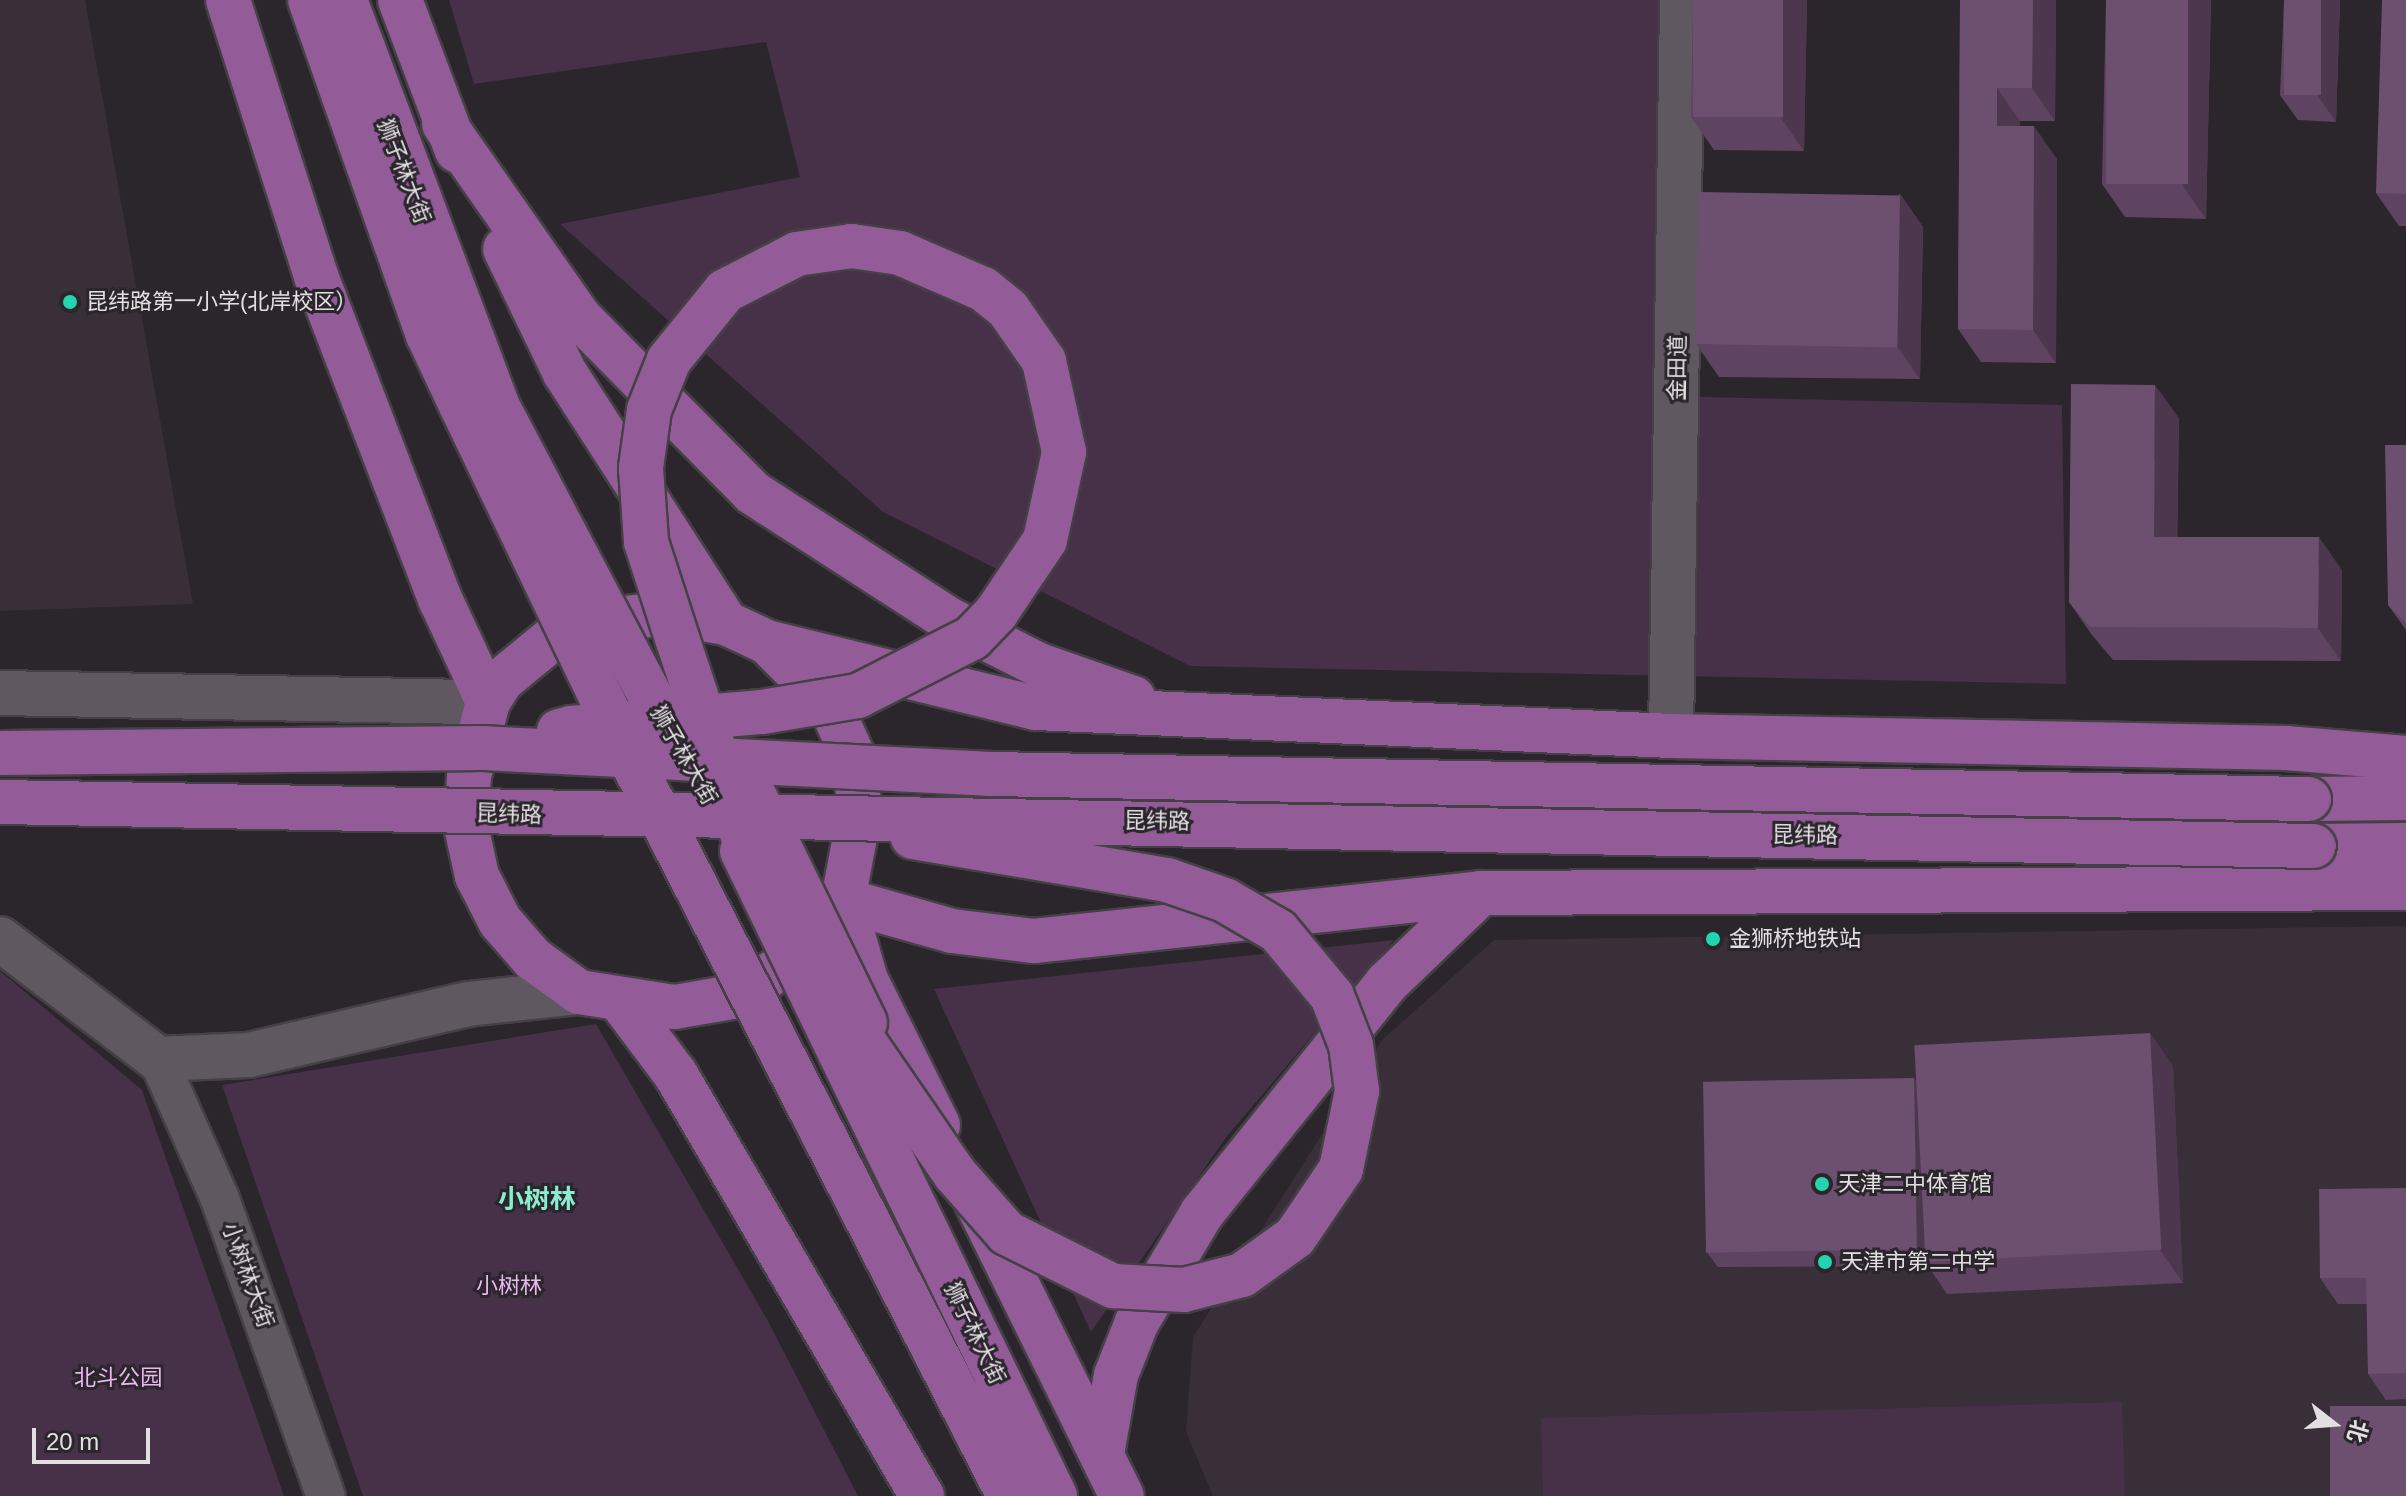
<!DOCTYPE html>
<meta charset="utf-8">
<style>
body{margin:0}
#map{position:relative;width:2406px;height:1496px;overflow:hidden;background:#2b252c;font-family:Helvetica,"Noto Sans SC",sans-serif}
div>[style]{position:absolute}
.built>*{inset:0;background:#382f39}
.green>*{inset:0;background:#463149}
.roads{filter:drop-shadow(2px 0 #454045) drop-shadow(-2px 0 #454045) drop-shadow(0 2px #454045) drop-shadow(0 -2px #454045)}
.minor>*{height:38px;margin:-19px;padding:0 19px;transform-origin:19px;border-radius:19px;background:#5f5860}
.tertiary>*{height:44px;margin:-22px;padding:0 22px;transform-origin:22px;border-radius:22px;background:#5f5860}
.secondary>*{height:44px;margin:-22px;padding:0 22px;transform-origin:22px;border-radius:22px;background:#5f5860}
.primary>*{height:44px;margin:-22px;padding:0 22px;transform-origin:22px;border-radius:22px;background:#935c99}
.bridges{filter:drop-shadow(2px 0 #454045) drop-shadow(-2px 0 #454045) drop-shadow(0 2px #454045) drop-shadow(0 -2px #454045)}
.primary-bridge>*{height:44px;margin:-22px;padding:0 22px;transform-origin:22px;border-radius:22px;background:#935c99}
.wall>*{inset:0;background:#5e4460}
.shaded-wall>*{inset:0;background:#4c374e}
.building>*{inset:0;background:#6d4f70;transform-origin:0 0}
.dots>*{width:22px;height:22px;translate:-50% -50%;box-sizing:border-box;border:4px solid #2b252c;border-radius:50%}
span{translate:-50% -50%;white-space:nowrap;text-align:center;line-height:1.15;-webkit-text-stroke:6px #2b252c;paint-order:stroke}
.street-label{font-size:22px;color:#e2dee2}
.poi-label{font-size:22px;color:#e2dee2}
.left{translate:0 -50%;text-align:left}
.park-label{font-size:22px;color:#eab8ef}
.quarter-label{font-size:26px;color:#8cecd0;font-weight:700}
.north{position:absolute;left:2294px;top:1384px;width:80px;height:80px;-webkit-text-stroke:6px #2b252c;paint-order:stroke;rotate:107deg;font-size:22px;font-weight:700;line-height:32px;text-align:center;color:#e2dee2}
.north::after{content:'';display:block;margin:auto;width:28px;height:36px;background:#e2dee2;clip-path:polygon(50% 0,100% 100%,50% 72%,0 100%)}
.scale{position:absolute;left:32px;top:1428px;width:118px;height:36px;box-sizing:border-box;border:4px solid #e2dee2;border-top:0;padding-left:10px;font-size:24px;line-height:28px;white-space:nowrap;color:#e2dee2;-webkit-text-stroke:6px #2b252c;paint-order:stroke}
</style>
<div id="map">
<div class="built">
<div style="clip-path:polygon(0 0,85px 0,193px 604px,0 611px)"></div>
<div style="clip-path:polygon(2406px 926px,2406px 1496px,1213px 1496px,1186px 1432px,1193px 1337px,1382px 1040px,1494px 940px)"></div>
</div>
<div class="green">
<div style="clip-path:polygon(449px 0,1659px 0,1654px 396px,2062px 405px,2066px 684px,1190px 666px,883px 512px,560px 224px,800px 177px,766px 42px,474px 84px)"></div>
<div style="clip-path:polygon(1394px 940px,1227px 1136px,1091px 1332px,934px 989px)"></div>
<div style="clip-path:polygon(0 971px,142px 1090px,284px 1496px,0 1496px)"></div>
<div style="clip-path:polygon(596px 1024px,768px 1321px,858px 1496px,363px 1496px,222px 1085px)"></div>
<div style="clip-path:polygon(2122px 1402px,2125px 1496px,1543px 1496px,1541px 1418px)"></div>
</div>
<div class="roads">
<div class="minor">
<div style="left:158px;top:1059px;width:153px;rotate:66.1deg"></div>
<div style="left:220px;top:1199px;width:315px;rotate:70.4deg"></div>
</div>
<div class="tertiary">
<div style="left:1671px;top:736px;width:736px;rotate:-89.14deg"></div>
</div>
<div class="secondary">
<div style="left:0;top:693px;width:488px;rotate:1.1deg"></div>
<div style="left:0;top:939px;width:198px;rotate:37.2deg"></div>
<div style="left:158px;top:1059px;width:91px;rotate:-2.5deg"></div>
<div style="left:249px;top:1055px;width:225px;rotate:-13.1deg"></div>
<div style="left:468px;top:1004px;width:112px;rotate:-6.2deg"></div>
</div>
<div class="primary">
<div style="left:228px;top:0;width:290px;rotate:72.3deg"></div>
<div style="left:316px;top:276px;width:348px;rotate:69deg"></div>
<div style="left:441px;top:601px;width:111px;rotate:65deg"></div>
<div style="left:400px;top:0;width:161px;rotate:69.3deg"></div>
<div style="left:444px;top:124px;width:236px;rotate:55deg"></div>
<div style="left:579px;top:317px;width:247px;rotate:45.3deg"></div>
<div style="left:753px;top:493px;width:234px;rotate:32.8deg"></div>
<div style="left:950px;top:620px;width:100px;rotate:26.8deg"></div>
<div style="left:1039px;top:665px;width:100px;rotate:19.3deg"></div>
<div style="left:505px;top:249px;width:138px;rotate:64.2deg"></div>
<div style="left:565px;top:373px;width:297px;rotate:57.2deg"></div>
<div style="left:767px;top:642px;width:89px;rotate:45deg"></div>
<div style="left:830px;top:705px;width:58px;rotate:65.6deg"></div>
<div style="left:854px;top:758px;width:53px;rotate:83.5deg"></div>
<div style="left:860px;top:811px;width:91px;rotate:100.8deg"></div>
<div style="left:843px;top:900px;width:60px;rotate:125.5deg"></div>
<div style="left:808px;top:949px;width:84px;rotate:146.1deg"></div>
<div style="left:738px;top:996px;width:65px;rotate:170.2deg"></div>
<div style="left:674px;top:1007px;width:96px;rotate:-171deg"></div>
<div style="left:579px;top:992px;width:57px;rotate:-144.3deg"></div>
<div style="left:533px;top:959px;width:50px;rotate:-131deg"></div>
<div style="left:500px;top:921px;width:51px;rotate:-117.1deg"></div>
<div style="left:477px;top:876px;width:51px;rotate:-102.4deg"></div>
<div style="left:466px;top:826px;width:50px;rotate:-86.6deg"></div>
<div style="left:469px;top:776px;width:76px;rotate:-75.6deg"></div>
<div style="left:488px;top:702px;width:26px;rotate:-58deg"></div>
<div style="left:502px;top:680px;width:66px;rotate:-39.5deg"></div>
<div style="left:553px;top:638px;width:58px;rotate:-18.1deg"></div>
<div style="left:608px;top:620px;width:60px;rotate:-6.7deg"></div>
<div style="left:668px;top:613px;width:59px;rotate:9.8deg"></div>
<div style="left:726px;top:623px;width:45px;rotate:24.9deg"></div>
<div style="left:767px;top:642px;width:277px;rotate:13.8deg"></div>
<div style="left:1036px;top:708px;width:636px;rotate:2.52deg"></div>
<div style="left:1671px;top:736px;width:615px;rotate:1.12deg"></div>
<div style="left:2286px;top:748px;width:120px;rotate:4.8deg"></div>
<div style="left:2309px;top:799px;width:97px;rotate:-0.6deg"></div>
<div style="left:2314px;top:846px;width:92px;rotate:-0.6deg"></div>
<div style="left:843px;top:900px;width:113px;rotate:15.9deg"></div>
<div style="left:952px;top:931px;width:83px;rotate:7deg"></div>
<div style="left:1034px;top:941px;width:450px;rotate:-6.1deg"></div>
<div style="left:1481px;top:893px;width:925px;rotate:-0.31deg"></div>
<div style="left:843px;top:900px;width:83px;rotate:74deg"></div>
<div style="left:866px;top:980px;width:162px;rotate:63.6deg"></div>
<div style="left:622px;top:1003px;width:90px;rotate:53.1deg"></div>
<div style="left:676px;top:1075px;width:488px;rotate:59.7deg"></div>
<div style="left:976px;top:1201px;width:329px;rotate:63.7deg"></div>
<div style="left:1102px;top:1454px;width:80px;rotate:-80deg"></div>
<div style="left:1116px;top:1375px;width:57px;rotate:-68.4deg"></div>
<div style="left:1137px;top:1322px;width:127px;rotate:-59.2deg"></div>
<div style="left:1202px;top:1213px;width:295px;rotate:-51.2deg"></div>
<div style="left:1387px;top:983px;width:130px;rotate:-43.8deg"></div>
</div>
</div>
<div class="bridges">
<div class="primary-bridge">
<div style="left:310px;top:0;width:355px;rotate:70.6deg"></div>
<div style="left:428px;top:335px;width:77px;rotate:64.8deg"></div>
<div style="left:461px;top:405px;width:382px;rotate:64.4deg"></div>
<div style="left:626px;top:750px;width:839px;rotate:62.82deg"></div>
<div style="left:345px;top:0;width:435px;rotate:69.4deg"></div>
<div style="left:498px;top:407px;width:381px;rotate:62.2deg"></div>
<div style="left:559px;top:731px;width:12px;rotate:-14deg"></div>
<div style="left:571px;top:728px;width:192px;rotate:-4.8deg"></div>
<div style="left:762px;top:712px;width:97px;rotate:-9.5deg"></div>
<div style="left:858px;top:696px;width:128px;rotate:-27deg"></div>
<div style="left:972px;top:638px;width:35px;rotate:-46deg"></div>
<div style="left:996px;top:613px;width:88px;rotate:-56.1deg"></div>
<div style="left:1045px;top:540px;width:90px;rotate:-77.8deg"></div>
<div style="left:1064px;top:452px;width:93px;rotate:-102.4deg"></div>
<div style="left:1044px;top:361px;width:63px;rotate:-124.7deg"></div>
<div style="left:1008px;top:309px;width:32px;rotate:-141deg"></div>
<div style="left:983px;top:289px;width:90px;rotate:-156.6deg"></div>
<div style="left:900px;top:253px;width:49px;rotate:-171.7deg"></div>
<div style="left:852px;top:246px;width:56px;rotate:171.7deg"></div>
<div style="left:797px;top:254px;width:81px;rotate:152.8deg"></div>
<div style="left:725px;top:291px;width:89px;rotate:129.1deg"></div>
<div style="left:669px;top:360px;width:54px;rotate:111.8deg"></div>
<div style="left:649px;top:410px;width:59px;rotate:97.9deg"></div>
<div style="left:641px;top:468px;width:74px;rotate:86.1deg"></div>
<div style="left:646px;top:542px;width:104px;rotate:72.1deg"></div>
<div style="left:678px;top:641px;width:247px;rotate:71.6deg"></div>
<div style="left:0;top:753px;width:483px;rotate:-0.6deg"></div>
<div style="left:483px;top:748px;width:509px;rotate:2.93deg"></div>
<div style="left:991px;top:774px;width:1318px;rotate:1.09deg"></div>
<div style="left:755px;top:797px;width:251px;rotate:64deg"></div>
<div style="left:0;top:802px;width:2314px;rotate:1.09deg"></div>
<div style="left:742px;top:851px;width:717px;rotate:64.11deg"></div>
<div style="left:836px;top:1001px;width:210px;rotate:55.5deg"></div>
<div style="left:955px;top:1174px;width:79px;rotate:48.6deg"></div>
<div style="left:1007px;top:1233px;width:119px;rotate:26.6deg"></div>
<div style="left:1113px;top:1286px;width:71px;rotate:3.2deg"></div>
<div style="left:1184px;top:1290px;width:60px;rotate:-14.5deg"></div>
<div style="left:1242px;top:1275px;width:65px;rotate:-35.6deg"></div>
<div style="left:1295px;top:1237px;width:82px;rotate:-55.9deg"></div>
<div style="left:1341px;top:1169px;width:80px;rotate:-78.4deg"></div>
<div style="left:1357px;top:1091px;width:46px;rotate:-97.4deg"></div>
<div style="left:1351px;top:1045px;width:53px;rotate:-111.2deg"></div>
<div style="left:1332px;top:996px;width:85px;rotate:-129.7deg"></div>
<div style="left:1278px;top:931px;width:61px;rotate:-149.7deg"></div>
<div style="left:1225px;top:900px;width:61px;rotate:-161deg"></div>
<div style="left:1167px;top:880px;width:258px;rotate:-170.4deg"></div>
</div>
</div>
<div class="wall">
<div style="clip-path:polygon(1693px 0,1807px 0,1804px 151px,1714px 150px,1691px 117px)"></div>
<div style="clip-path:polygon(1960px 0,2056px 0,2055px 121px,2020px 121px,2020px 126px,2057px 159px,2056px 363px,1981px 362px,1958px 329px)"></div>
<div style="clip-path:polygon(2106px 0,2211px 0,2206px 219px,2125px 217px,2102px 184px)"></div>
<div style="clip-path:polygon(2284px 0,2340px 0,2336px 122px,2298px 120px,2280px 95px)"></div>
<div style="clip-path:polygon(2406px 0,2406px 226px,2399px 226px,2376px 193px)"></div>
<div style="clip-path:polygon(1900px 194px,1923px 227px,1920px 379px,1719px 377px,1696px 344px)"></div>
<div style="clip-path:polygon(2179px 418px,2177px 537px,2342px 570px,2341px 661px,2113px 660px,2092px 635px,2069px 602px)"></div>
<div style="clip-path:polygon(2406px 445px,2406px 630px,2388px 605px)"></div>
<div style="clip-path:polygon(2150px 1033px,2173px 1066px,2183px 1283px,1947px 1294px,1928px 1266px,1718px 1267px,1705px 1250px,1916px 1080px)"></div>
<div style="clip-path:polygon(2406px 1188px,2406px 1399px,2386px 1400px,2368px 1374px,2367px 1304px,2338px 1304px,2320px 1278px)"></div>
</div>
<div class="shaded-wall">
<div style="clip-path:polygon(1783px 0,1807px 0,1804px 151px,1781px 118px)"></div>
<div style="clip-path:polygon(2033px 0,2056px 0,2055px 121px,2032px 88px)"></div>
<div style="clip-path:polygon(2188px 0,2211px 0,2206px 219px,2183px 186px)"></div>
<div style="clip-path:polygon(2321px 0,2340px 0,2336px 122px,2318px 96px)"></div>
<div style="clip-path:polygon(1997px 88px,2020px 121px,2020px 159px,1997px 126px)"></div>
<div style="clip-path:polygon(2034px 126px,2057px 159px,2056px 363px,2033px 330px)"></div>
<div style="clip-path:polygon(1900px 194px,1923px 227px,1920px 379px,1897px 346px)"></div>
<div style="clip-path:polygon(2155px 385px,2179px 418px,2177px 570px,2154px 537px)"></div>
<div style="clip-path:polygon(2319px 537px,2342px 570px,2341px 661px,2318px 628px)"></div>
<div style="clip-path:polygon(2150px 1033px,2173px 1066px,2183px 1283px,2160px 1250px)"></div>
<div style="clip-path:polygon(1914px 1078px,1927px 1096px,1924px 1261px,1916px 1249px)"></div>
</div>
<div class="building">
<div style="left:1693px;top:0;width:90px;height:117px"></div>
<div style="clip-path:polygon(1960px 0,2033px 0,2032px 88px,1997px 88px,1997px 126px,2034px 126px,2033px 330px,1958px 329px)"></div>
<div style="left:2106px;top:0;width:82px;height:184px"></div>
<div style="left:2284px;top:0;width:37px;height:95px"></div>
<div style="clip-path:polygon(2382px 0,2406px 0,2406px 194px,2376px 193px)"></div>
<div style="left:1698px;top:192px;width:202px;height:152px;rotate:1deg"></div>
<div style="clip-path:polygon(2071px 384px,2155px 385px,2154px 537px,2319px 537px,2318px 628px,2090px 627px,2069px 602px)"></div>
<div style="clip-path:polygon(2385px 445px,2406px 445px,2406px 623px,2388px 605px)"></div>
<div style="left:2150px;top:1033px;width:217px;height:236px;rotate:87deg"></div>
<div style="left:1914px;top:1078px;width:171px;height:211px;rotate:89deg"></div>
<div style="clip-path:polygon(2406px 1188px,2406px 1373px,2368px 1374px,2366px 1278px,2320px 1278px,2319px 1189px)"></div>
<div style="left:2406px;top:1406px;width:90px;height:76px;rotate:90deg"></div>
</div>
<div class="dots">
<div style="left:70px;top:302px;background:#22d5af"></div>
<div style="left:1713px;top:939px;background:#22d5af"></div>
<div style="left:1822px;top:1184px;background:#22d5af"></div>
<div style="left:1825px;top:1262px;background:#22d5af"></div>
</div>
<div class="street-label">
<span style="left:404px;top:171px;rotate:69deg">狮子林大街</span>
<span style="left:1677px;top:368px;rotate:-89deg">金田道</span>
<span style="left:684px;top:755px;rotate:60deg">狮子林大街</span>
<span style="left:509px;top:814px;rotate:2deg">昆纬路</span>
<span style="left:1157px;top:821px;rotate:1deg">昆纬路</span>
<span style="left:1805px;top:835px;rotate:1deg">昆纬路</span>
<span style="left:248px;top:1275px;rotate:70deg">小树林大街</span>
<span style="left:975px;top:1333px;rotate:64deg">狮子林大街</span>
</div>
<div class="poi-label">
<span class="left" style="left:86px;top:302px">昆纬路第一小学(北岸校区）</span>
<span class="left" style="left:1729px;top:939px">金狮桥地铁站</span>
<span class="left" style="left:1838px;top:1184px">天津二中体育馆</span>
<span class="left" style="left:1841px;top:1262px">天津市第二中学</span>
</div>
<div class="park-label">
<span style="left:509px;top:1286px">小树林</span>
<span style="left:118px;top:1378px">北斗公园</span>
</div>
<div class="quarter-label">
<span style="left:537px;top:1200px">小树林</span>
</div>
<div class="north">北</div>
<div class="scale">20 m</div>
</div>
